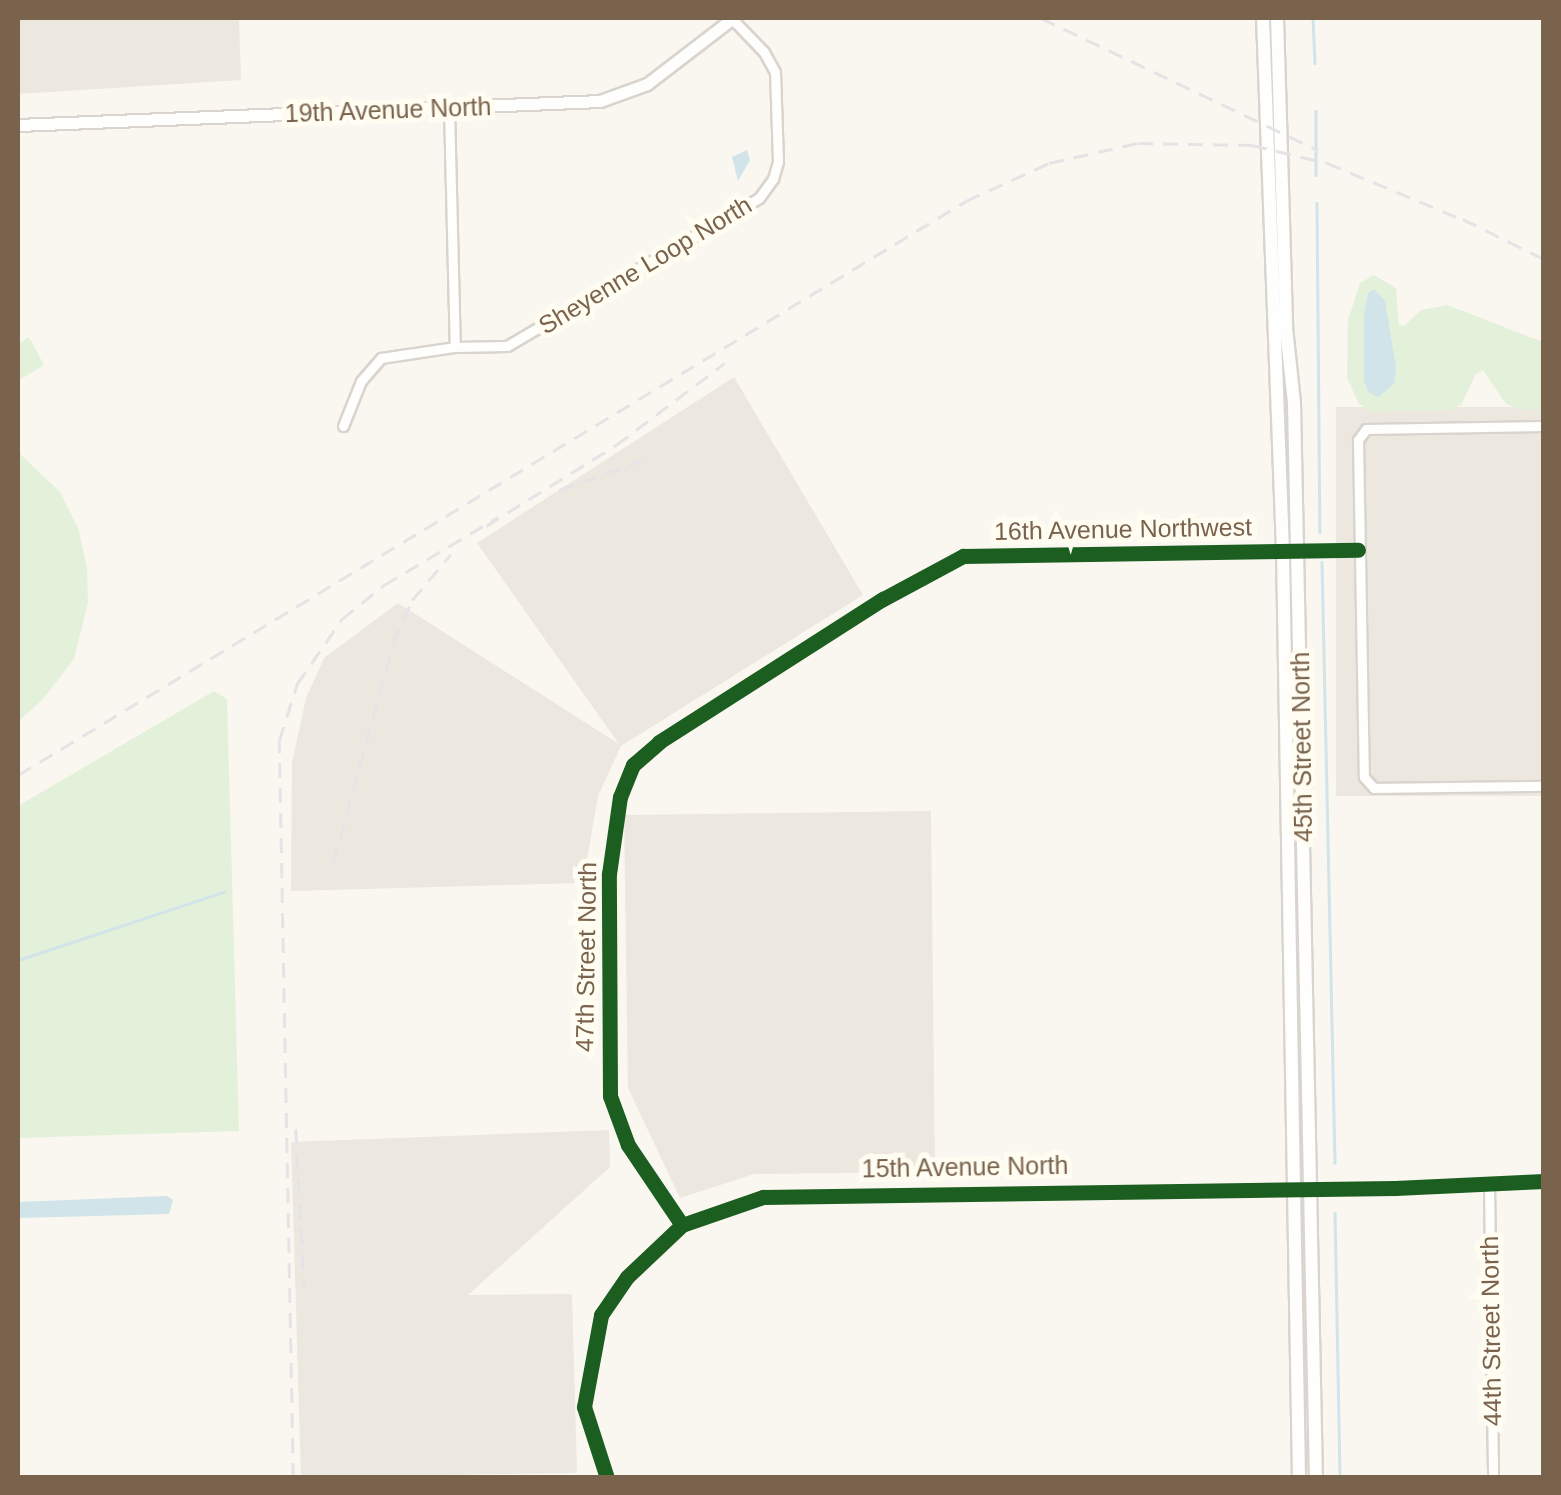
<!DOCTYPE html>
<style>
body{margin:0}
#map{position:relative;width:1561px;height:1495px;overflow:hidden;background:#f9f7ef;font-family:Helvetica,sans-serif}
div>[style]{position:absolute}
.industrial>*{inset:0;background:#ede8df;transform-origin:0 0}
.green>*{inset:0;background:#e4f1da}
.water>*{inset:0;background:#d0e4ea}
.stream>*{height:2.5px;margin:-1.25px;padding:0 1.25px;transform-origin:1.25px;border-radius:1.25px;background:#d0e4ea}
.roads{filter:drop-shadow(2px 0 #d9d4cd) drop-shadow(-2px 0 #d9d4cd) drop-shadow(0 2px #d9d4cd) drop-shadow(0 -2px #d9d4cd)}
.minor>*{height:9px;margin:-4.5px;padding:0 4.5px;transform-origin:4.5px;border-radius:4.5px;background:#fefefd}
.tertiary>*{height:11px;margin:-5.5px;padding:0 5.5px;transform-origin:5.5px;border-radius:5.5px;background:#fefefd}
.secondary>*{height:12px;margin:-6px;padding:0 6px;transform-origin:6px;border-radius:6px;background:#fefefd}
.rail>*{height:2.5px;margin-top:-1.25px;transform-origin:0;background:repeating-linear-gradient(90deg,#e6e3e6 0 15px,transparent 0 25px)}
.cycleway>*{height:15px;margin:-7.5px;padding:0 7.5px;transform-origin:7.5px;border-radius:7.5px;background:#1b5e20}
span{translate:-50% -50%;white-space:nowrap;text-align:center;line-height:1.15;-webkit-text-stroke:10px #fffcf2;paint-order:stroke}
.street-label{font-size:25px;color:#7a634c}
.frame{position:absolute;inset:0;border:20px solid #7a634c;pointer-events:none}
</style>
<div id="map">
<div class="industrial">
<div style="clip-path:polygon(18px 18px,239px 18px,241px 80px,18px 94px)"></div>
<div style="clip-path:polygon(734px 377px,863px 595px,621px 746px,598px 796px,583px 883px,291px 891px,292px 763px,306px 698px,324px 658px,398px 603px,619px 744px,477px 543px)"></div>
<div style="left:1543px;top:407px;width:389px;height:207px;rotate:90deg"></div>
<div style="clip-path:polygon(931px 811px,935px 1172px,754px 1174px,680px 1198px,628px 1088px,624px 815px)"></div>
<div style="clip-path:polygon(609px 1130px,610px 1167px,468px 1295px,572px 1294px,577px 1473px,301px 1477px,291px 1142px)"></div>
</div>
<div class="green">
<div style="clip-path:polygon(1374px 275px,1396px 288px,1399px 325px,1404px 326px,1421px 310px,1447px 305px,1543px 342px,1543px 409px,1519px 409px,1506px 404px,1483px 370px,1476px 374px,1461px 405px,1449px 410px,1371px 412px,1359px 404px,1347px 378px,1348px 320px,1360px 283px)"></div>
<div style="clip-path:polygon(29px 337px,44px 365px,18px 381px,18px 344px)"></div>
<div style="clip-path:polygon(18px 452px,60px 492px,78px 528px,87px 567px,88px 603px,74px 659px,44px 698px,18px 722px)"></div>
<div style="clip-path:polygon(214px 691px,227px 699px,239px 1131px,18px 1138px,18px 806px)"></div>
</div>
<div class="water">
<div style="clip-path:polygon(747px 150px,750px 160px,738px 181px,732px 157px)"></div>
<div style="clip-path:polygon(1374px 289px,1385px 301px,1396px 368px,1394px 384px,1378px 397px,1369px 393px,1364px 381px,1364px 314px,1368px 293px)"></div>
<div style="clip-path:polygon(167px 1196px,173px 1200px,169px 1214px,18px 1218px,18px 1202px)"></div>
</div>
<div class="stream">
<div style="left:1313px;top:18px;width:45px;rotate:87.5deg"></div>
<div style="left:1316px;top:111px;width:64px;rotate:90deg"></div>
<div style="left:1317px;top:203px;width:329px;rotate:89.5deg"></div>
<div style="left:1322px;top:562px;width:601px;rotate:88.76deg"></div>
<div style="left:18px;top:960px;width:217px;rotate:-18.3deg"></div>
<div style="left:1335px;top:1213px;width:265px;rotate:88.9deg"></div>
</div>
<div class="roads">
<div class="minor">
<div style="left:449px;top:108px;width:239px;rotate:88.6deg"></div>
<div style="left:343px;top:426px;width:48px;rotate:-68.2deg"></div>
<div style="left:361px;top:381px;width:30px;rotate:-49deg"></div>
<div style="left:381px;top:358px;width:75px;rotate:-8.5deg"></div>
<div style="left:455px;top:347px;width:52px;rotate:-1.1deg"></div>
<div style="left:507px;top:346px;width:292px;rotate:-30.4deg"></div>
<div style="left:759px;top:198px;width:24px;rotate:-54deg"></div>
<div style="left:773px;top:179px;width:18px;rotate:-74deg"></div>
<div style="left:778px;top:162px;width:90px;rotate:-91.9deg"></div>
<div style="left:775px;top:72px;width:23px;rotate:-119deg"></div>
<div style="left:764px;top:52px;width:46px;rotate:-134.1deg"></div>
<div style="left:1544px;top:426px;width:178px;rotate:179deg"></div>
<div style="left:1366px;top:429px;width:14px;rotate:126deg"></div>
<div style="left:1358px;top:440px;width:337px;rotate:89deg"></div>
<div style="left:1364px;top:777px;width:15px;rotate:48deg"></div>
<div style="left:1374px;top:788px;width:170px;rotate:-0.7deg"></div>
<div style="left:1489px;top:1184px;width:294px;rotate:89.2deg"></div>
<div style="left:682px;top:1225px;width:97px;rotate:-124deg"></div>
<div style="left:628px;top:1145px;width:52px;rotate:-110.2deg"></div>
<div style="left:610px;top:1096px;width:222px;rotate:-90.3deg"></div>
<div style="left:609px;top:874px;width:78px;rotate:-81.9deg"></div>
<div style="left:620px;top:797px;width:35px;rotate:-68deg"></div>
<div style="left:633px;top:765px;width:35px;rotate:-41deg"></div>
<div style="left:659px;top:742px;width:266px;rotate:-32.6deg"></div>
<div style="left:883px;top:599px;width:91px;rotate:-28.3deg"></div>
<div style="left:963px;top:556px;width:395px;rotate:-0.9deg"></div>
<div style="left:607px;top:1478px;width:75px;rotate:-107.9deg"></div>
<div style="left:584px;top:1407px;width:94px;rotate:-79.5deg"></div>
<div style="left:601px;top:1315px;width:46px;rotate:-55.6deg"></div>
<div style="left:627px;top:1277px;width:76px;rotate:-43.4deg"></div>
<div style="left:682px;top:1225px;width:86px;rotate:-19.1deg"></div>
<div style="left:763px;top:1197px;width:632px;rotate:-0.82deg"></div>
<div style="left:1395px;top:1188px;width:149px;rotate:-2.7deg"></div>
</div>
<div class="tertiary">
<div style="left:18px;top:125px;width:582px;rotate:-2.36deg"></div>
<div style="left:600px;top:101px;width:50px;rotate:-19.9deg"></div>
<div style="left:647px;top:84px;width:108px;rotate:-37.5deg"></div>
</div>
<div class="secondary">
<div style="left:1263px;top:18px;width:533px;rotate:87.85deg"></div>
<div style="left:1283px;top:551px;width:927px;rotate:89.01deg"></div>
<div style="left:1277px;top:18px;width:310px;rotate:88.3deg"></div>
<div style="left:1286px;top:328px;width:75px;rotate:83.9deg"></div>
<div style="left:1294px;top:403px;width:1075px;rotate:88.83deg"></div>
</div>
</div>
<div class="rail">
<div style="left:1041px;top:18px;width:307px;rotate:25.5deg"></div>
<div style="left:1463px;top:219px;width:90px;rotate:26.3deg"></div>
<div style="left:559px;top:490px;width:87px;rotate:-19.5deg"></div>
<div style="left:486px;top:526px;width:153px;rotate:-31.9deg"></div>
<div style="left:616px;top:445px;width:136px;rotate:-37deg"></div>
<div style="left:18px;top:775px;width:1108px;rotate:-31.19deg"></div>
<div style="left:966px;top:201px;width:91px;rotate:-24.6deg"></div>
<div style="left:1049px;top:163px;width:91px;rotate:-12.7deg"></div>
<div style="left:1138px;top:143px;width:114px;rotate:1deg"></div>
<div style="left:1252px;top:145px;width:77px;rotate:13.5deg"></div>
<div style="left:1327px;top:163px;width:161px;rotate:22.6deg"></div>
<div style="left:333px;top:863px;width:228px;rotate:-74.7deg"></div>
<div style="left:393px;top:643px;width:47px;rotate:-66.2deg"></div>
<div style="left:412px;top:600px;width:60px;rotate:-49.7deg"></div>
<div style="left:296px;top:1129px;width:158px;rotate:87.1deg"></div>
<div style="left:293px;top:1478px;width:737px;rotate:-91.09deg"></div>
<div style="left:279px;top:741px;width:60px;rotate:-72.5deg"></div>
<div style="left:297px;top:684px;width:79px;rotate:-55.3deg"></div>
<div style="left:342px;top:619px;width:54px;rotate:-39deg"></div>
<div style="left:384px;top:585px;width:133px;rotate:-30.8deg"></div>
</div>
<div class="cycleway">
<div style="left:682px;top:1225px;width:97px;rotate:-124deg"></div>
<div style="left:628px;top:1145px;width:52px;rotate:-110.2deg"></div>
<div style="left:610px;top:1096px;width:222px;rotate:-90.3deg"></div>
<div style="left:609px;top:874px;width:78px;rotate:-81.9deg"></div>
<div style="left:620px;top:797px;width:35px;rotate:-68deg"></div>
<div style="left:633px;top:765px;width:35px;rotate:-41deg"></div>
<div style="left:659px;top:742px;width:266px;rotate:-32.6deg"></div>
<div style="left:883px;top:599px;width:91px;rotate:-28.3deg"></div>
<div style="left:963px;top:556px;width:395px;rotate:-0.9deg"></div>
<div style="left:607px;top:1478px;width:75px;rotate:-107.9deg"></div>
<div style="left:584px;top:1407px;width:94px;rotate:-79.5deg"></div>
<div style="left:601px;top:1315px;width:46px;rotate:-55.6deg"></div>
<div style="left:627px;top:1277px;width:76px;rotate:-43.4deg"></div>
<div style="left:682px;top:1225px;width:86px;rotate:-19.1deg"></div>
<div style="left:763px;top:1197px;width:632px;rotate:-0.82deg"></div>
<div style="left:1395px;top:1188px;width:149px;rotate:-2.7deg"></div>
</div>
<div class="street-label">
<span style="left:388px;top:110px;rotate:-2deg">19th Avenue North</span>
<span style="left:645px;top:265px;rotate:-31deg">Sheyenne Loop North</span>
<span style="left:1123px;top:529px;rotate:-1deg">16th Avenue Northwest</span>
<span style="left:1302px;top:747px;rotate:-91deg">45th Street North</span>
<span style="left:586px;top:957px;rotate:-89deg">47th Street North</span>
<span style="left:965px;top:1167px;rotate:-1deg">15th Avenue North</span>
<span style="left:1491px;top:1331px;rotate:-91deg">44th Street North</span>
</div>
<div class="frame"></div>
</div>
